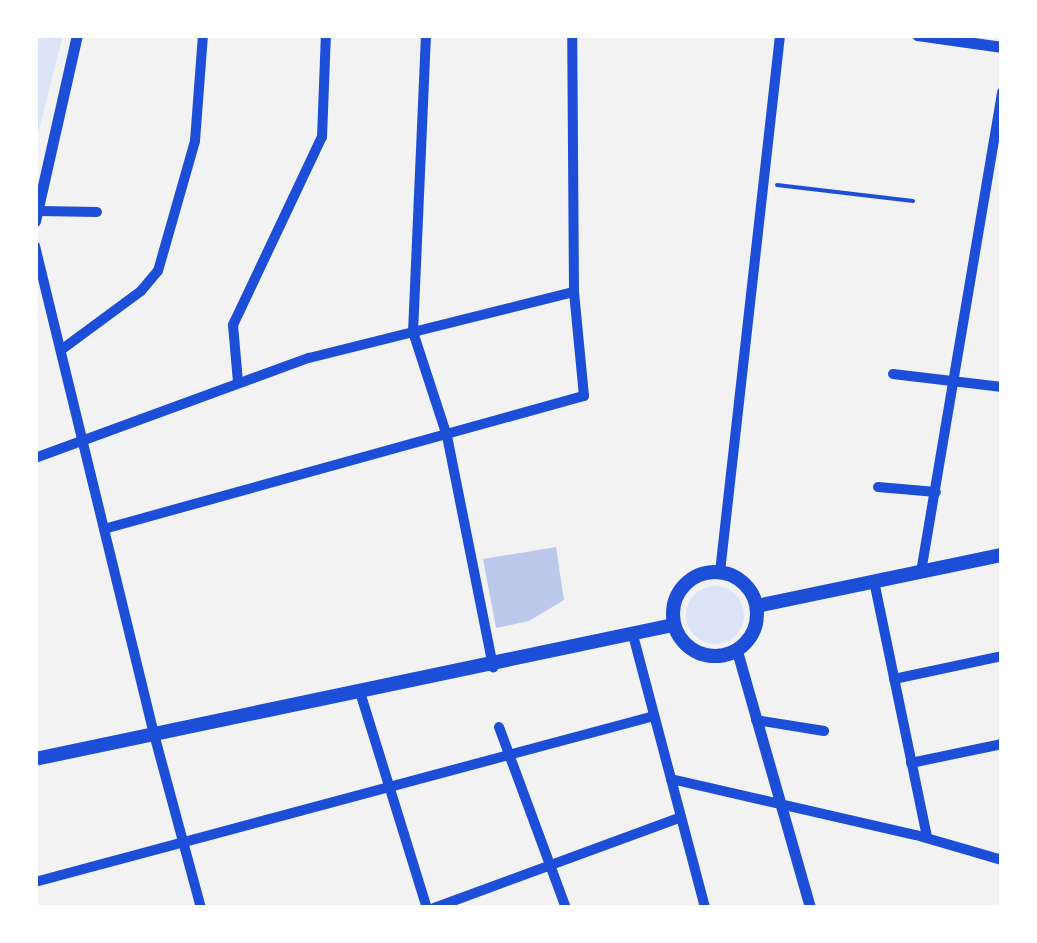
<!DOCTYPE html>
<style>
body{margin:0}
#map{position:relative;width:1037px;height:943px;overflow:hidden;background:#f2f2f2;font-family:"Playfair Display",serif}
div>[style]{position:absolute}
.green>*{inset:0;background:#dbe4f7}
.round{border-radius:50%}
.building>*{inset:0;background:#bdc9ec}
.path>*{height:4px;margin:-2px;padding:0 2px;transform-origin:2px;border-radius:2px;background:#1d4ed8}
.minor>*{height:10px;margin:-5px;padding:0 5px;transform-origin:5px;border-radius:5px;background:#1d4ed8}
.tertiary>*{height:11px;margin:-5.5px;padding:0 5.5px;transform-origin:5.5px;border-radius:5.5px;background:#1d4ed8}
.secondary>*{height:14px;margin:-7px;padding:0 7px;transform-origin:7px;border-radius:7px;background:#1d4ed8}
.secondary>.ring{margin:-7px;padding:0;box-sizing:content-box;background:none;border:14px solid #1d4ed8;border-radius:50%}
span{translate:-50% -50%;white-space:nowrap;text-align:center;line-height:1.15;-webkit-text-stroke:10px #fff;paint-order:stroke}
.frame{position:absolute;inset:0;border:38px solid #fff;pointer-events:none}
</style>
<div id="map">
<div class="green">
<div style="clip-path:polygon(35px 35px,63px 35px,35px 145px)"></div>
<div class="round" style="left:686px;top:586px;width:58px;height:58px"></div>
</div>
<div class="building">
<div style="clip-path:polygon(556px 547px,564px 600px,529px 621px,496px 628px,483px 559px)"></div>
</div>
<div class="path">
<div style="left:777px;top:185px;width:137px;rotate:6.7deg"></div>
</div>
<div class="minor">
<div style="left:426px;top:35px;width:297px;rotate:92.5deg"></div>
<div style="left:413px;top:332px;width:109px;rotate:71.9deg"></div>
<div style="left:447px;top:436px;width:236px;rotate:78.7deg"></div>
<div style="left:39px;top:211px;width:58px;rotate:1deg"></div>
<div style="left:35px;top:246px;width:502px;rotate:76.3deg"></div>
<div style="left:154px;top:734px;width:180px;rotate:74.9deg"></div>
<div style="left:61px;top:350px;width:99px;rotate:-36.4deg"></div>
<div style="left:141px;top:291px;width:26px;rotate:-50deg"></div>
<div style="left:158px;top:271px;width:135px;rotate:-74.1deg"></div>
<div style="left:195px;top:141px;width:106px;rotate:-85.7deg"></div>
<div style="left:893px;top:374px;width:110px;rotate:6.8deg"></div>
<div style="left:238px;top:382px;width:57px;rotate:-95deg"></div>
<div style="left:233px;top:325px;width:208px;rotate:-64.7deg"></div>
<div style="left:322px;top:137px;width:102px;rotate:-87.8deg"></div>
<div style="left:35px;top:458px;width:292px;rotate:-20.1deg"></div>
<div style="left:309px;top:358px;width:273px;rotate:-14deg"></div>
<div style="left:878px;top:487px;width:58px;rotate:4.9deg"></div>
<div style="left:104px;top:529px;width:498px;rotate:-15.5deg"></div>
<div style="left:584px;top:396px;width:104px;rotate:-95.5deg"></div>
<div style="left:574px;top:292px;width:257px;rotate:-90.4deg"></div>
<div style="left:720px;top:572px;width:540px;rotate:-83.62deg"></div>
<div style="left:921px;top:572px;width:487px;rotate:-80.4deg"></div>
<div style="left:874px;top:581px;width:262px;rotate:78.3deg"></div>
<div style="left:633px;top:635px;width:282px;rotate:75.2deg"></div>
<div style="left:894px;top:679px;width:110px;rotate:-12deg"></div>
<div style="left:360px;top:692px;width:226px;rotate:72.8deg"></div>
<div style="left:756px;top:720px;width:69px;rotate:9.2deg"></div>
<div style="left:499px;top:727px;width:193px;rotate:69.7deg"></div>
<div style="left:911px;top:763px;width:93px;rotate:-11.8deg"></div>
<div style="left:671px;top:779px;width:251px;rotate:12.9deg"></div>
<div style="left:916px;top:835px;width:90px;rotate:16.2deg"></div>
<div style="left:35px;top:882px;width:641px;rotate:-15.01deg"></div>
<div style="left:434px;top:908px;width:263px;rotate:-20.2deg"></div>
</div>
<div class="tertiary">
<div style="left:917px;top:35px;width:86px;rotate:8deg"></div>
<div style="left:35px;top:221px;width:191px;rotate:-77.3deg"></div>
<div style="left:737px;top:651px;width:267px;rotate:74.1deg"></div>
</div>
<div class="secondary">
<div class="ring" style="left:673px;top:572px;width:70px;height:70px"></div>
<div style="left:757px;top:606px;width:250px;rotate:-11.8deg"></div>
<div style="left:35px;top:759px;width:652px;rotate:-11.86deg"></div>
</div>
<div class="frame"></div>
</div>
